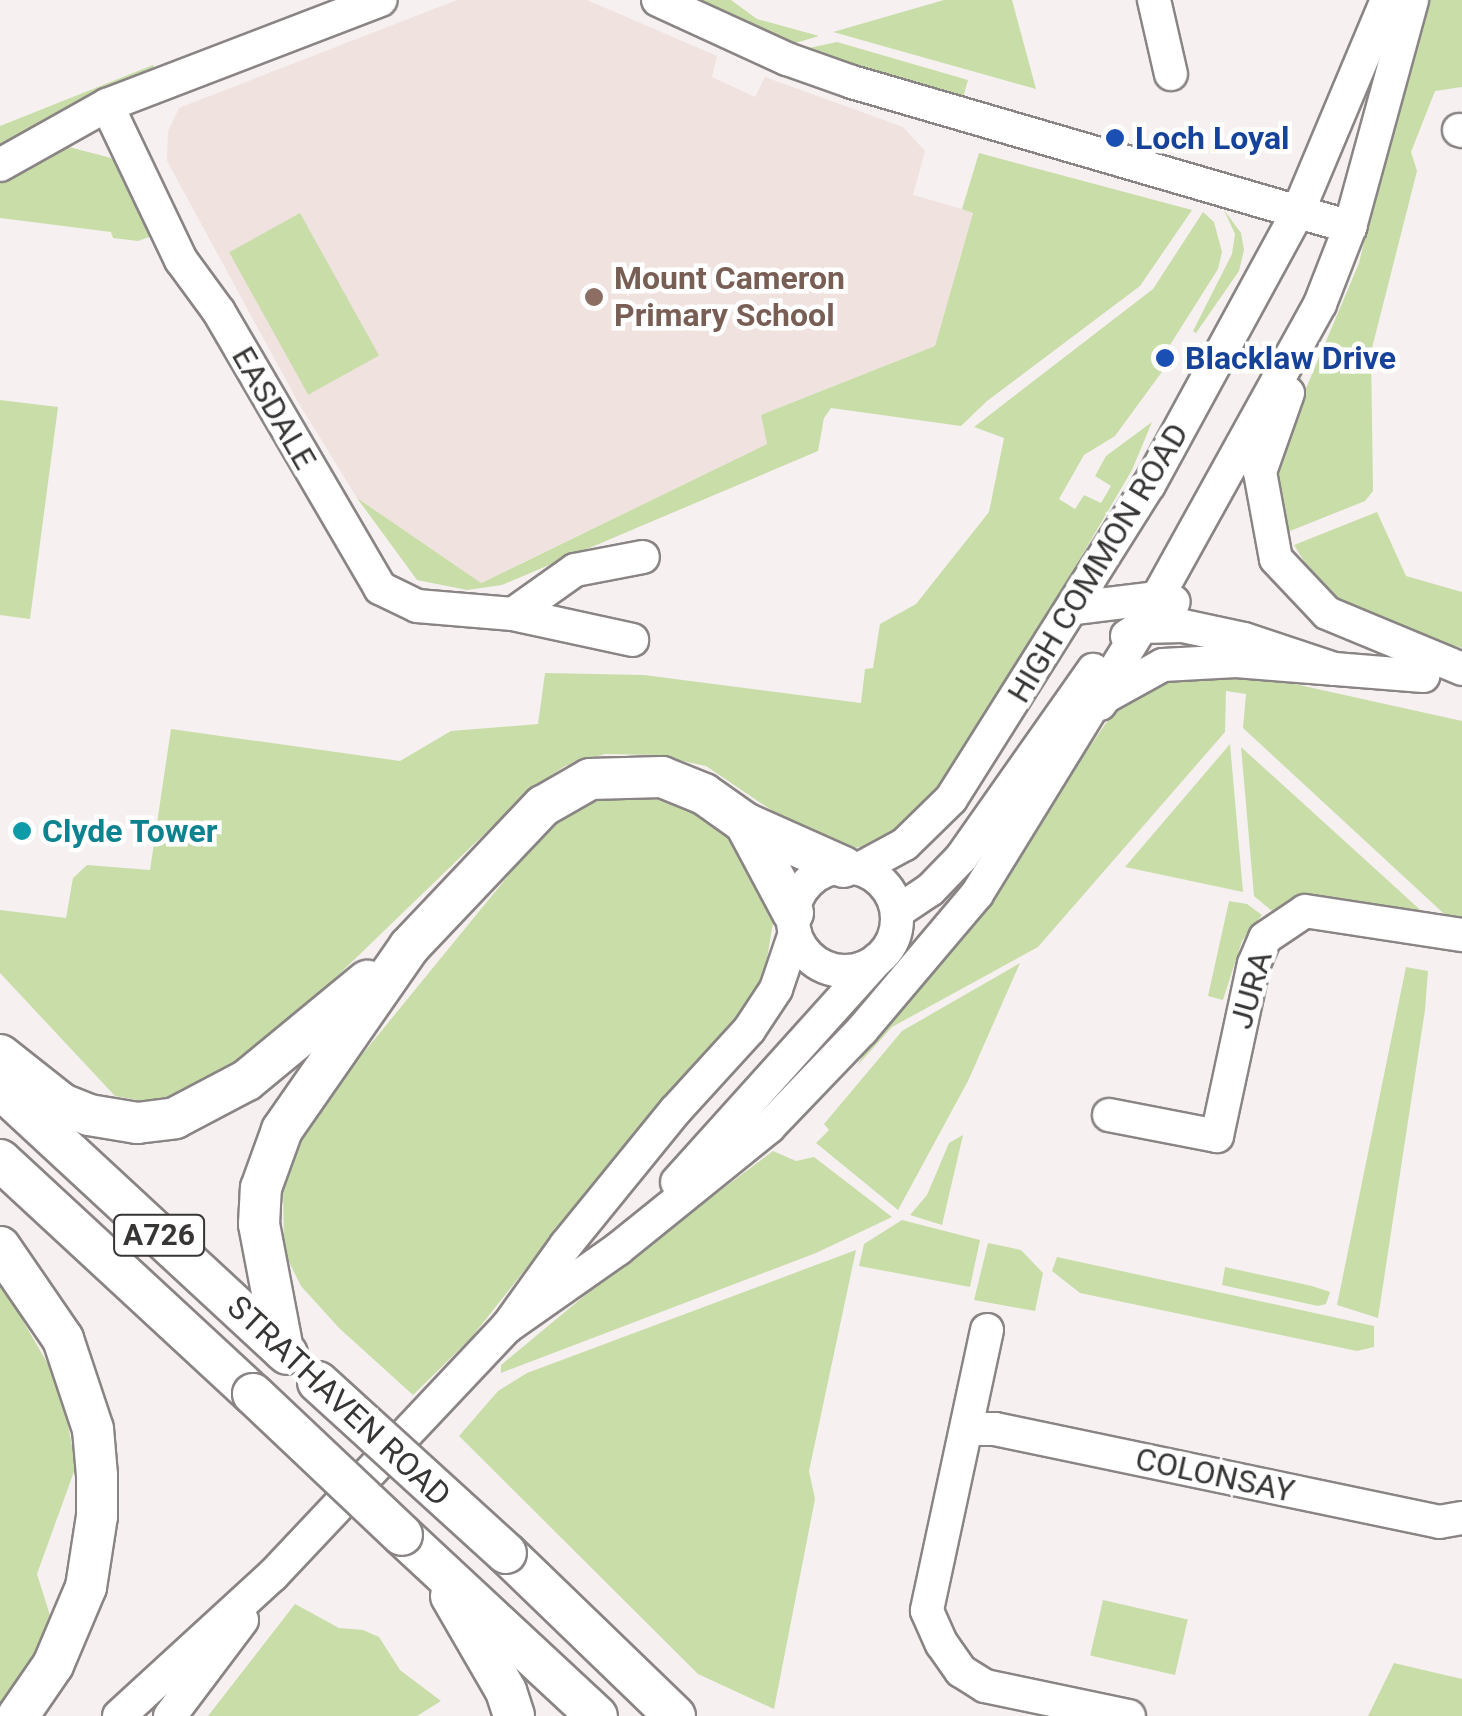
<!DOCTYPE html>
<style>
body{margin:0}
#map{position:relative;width:1462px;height:1716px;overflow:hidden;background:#f6f1f0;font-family:Roboto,sans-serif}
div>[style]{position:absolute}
.built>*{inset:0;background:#f0e2df}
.green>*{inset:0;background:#c9dda9;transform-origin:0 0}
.roads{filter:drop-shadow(2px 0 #8a8584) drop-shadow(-2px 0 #8a8584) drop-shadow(0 2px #8a8584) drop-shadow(0 -2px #8a8584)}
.minor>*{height:32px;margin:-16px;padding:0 16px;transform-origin:16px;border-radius:16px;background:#fff}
.minor>.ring{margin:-16px;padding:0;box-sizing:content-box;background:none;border:32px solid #fff;border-radius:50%}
.major>*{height:40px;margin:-20px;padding:0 20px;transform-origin:20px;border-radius:20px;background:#fff}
.bridges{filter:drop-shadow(2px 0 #8a8584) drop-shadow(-2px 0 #8a8584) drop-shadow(0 2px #8a8584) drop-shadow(0 -2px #8a8584)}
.major-bridge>*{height:40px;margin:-20px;padding:0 20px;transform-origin:20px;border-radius:20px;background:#fff}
.dots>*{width:28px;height:28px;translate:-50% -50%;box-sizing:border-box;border:5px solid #fff;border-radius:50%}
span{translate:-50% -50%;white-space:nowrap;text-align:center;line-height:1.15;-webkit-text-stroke:9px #fff;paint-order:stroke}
.shield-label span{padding:2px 8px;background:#fff;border:2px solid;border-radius:8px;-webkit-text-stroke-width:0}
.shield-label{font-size:30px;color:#383635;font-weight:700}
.transit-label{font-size:32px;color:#164399;font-weight:700}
.left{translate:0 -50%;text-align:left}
.education-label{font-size:32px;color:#785e54;font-weight:700}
.street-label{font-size:32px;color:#383635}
.culture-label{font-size:32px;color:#0d838f;font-weight:700}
</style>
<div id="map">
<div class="built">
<div style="clip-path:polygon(457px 0,587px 0,717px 56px,712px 77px,755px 97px,765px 77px,903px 127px,925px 151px,913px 195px,973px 212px,935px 346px,761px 415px,767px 444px,480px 583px,357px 498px,298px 402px,167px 161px,168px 131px,179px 108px)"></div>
</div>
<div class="green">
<div style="clip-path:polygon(696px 0,731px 0,757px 19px,819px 36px,792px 44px)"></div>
<div style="clip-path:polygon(944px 0,1012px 0,1036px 89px,833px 32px)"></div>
<div style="clip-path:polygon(1423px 0,1462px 0,1462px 87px,1435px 91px,1411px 152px,1417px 171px,1371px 352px,1373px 491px,1365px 501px,1285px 533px,1275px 496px,1277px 457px,1359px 263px)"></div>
<div style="clip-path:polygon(837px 42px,968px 80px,962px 101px,804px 49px)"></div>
<div style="clip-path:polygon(153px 65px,157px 73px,0 151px,0 126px)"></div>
<div style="clip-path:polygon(69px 147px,111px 158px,130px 175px,160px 233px,138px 241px,113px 238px,111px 232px,0 218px,0 183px)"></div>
<div style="clip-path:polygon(979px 153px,1192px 210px,1140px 286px,987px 401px,961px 426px,831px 408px,824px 418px,818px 451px,502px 585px,467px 590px,417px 580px,357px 498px,481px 583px,767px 444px,761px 415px,935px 346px,973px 213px,962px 209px)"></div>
<div style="clip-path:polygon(1224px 210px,1241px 233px,1244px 250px,1239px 271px,1196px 333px,1193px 331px,1232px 254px,1235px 234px)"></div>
<div style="clip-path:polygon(1203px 212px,1214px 222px,1222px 252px,1218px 269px,1158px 364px,1164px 369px,1115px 436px,1084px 455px,1059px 499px,1075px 509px,1084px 495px,1101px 503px,1111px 486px,1095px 476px,1106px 456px,1152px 422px,1132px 470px,1017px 666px,916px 818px,875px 845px,853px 848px,820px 843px,706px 766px,655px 755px,605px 754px,565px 766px,531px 789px,242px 1068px,142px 1112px,142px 1101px,115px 1096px,0 973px,0 910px,66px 918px,73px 878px,87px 865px,150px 870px,171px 729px,400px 761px,451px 731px,538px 724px,545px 673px,644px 675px,861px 703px,865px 669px,873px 668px,880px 624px,916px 604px,989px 512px,1004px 438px,974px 427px,1153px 289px)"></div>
<div style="left:300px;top:213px;width:163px;height:81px;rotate:61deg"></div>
<div style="clip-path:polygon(0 400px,58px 407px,30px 619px,0 615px)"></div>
<div style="clip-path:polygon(1377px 512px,1406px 576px,1462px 592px,1462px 648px,1375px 624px,1338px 603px,1315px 579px,1294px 545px)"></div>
<div style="clip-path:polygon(1227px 669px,1462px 721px,1462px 925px,1454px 923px,1243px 728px,1246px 694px,1226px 691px,1225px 732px,1038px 947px,892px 1027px,857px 1066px,889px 1012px,962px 931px,1124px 697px,1149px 681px)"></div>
<div style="clip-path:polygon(1230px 744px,1243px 892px,1125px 867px)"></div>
<div style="clip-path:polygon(1241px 747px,1427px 916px,1331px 898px,1310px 900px,1278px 916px,1254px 896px)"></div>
<div style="clip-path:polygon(636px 792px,682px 799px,719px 821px,768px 888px,773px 923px,764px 976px,751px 1003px,626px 1142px,471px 1338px,413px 1395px,339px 1328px,301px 1286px,284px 1252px,283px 1187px,276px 1183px,289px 1144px,552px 822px,592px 799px)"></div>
<div style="clip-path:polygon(1229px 901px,1247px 904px,1262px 915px,1242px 941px,1223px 1000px,1208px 996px)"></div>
<div style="clip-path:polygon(1020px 963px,968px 1081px,898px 1210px,816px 1143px,829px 1130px,824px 1124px,902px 1031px)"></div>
<div style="clip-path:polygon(1406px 967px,1428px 971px,1425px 1010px,1378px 1318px,1337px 1305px)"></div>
<div style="clip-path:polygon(963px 1135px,942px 1225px,910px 1215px,927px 1195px,949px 1143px)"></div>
<div style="clip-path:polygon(773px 1151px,796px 1161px,814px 1157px,892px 1217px,816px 1253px,501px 1373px,501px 1365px,625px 1262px)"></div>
<div style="clip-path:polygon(902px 1220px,980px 1240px,970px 1287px,859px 1266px,864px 1244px)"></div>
<div style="clip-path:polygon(988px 1243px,1021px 1250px,1043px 1273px,1035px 1311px,974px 1300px)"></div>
<div style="clip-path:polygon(856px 1250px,809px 1471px,815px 1499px,774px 1709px,698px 1674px,459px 1436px,498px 1391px,527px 1373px)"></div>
<div style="clip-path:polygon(1057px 1257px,1374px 1326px,1374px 1347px,1357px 1351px,1080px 1293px,1052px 1271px)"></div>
<div style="clip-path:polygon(1225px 1267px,1312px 1286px,1330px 1292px,1326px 1304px,1318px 1306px,1222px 1285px)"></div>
<div style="clip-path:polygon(0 1281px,60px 1385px,76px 1466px,37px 1574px,53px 1625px,0 1713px)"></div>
<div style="left:1103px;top:1600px;width:87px;height:57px;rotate:13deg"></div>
<div style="clip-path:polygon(295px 1604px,339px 1628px,363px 1630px,379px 1637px,400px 1670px,441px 1701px,417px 1716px,208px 1716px)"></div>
<div style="clip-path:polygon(1394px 1663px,1462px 1679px,1462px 1716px,1368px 1716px)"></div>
</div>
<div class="roads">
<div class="minor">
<div style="left:658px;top:0;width:142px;rotate:24.6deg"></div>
<div style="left:787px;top:59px;width:69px;rotate:19.5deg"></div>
<div style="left:852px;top:82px;width:519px;rotate:16.23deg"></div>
<div style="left:1154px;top:0;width:76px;rotate:77.1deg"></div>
<div style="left:107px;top:105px;width:172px;rotate:64.5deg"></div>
<div style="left:181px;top:260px;width:64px;rotate:53.8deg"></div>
<div style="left:219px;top:312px;width:320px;rotate:59.7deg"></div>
<div style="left:380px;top:588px;width:41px;rotate:25.9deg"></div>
<div style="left:417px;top:606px;width:96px;rotate:4.8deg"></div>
<div style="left:513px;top:614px;width:122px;rotate:12.3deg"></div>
<div style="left:1459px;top:130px;width:3px;rotate:18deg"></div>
<div style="left:0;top:165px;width:123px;rotate:-29.3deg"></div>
<div style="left:107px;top:105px;width:293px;rotate:-21deg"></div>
<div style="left:1288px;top:393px;width:84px;rotate:109.5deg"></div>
<div style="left:1260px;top:472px;width:88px;rotate:79.6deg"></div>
<div style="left:1276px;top:559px;width:74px;rotate:46.6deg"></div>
<div style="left:1327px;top:613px;width:146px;rotate:22.5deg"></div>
<div style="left:1075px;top:608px;width:83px;rotate:-7deg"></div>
<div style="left:1157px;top:598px;width:17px;rotate:13deg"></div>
<div style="left:513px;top:614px;width:76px;rotate:-35.4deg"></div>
<div style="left:575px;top:570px;width:69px;rotate:-10.8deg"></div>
<div style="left:1127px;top:636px;width:17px;rotate:-33deg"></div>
<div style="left:1141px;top:627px;width:42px;rotate:-1.4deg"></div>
<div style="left:1183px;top:626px;width:62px;rotate:12deg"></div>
<div style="left:1244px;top:639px;width:95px;rotate:18.4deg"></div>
<div style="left:1100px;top:704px;width:9px;rotate:-54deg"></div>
<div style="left:1105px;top:697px;width:66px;rotate:-28.9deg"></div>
<div style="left:1163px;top:665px;width:73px;rotate:-3.1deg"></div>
<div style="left:1236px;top:661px;width:188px;rotate:4.6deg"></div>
<div class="ring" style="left:793px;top:867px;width:72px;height:72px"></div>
<div style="left:859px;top:869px;width:52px;rotate:-28.5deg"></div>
<div style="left:905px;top:844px;width:64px;rotate:-44.4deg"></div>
<div style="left:951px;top:799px;width:371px;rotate:-57.8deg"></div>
<div style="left:1149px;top:485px;width:309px;rotate:-61.4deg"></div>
<div style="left:1297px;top:214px;width:232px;rotate:-67.2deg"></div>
<div style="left:897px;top:912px;width:40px;rotate:-34deg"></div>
<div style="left:930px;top:890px;width:45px;rotate:-45.9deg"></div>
<div style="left:961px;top:858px;width:230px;rotate:-54.9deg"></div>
<div style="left:1109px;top:1115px;width:110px;rotate:11deg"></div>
<div style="left:1217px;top:1136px;width:176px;rotate:-77.9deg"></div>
<div style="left:1254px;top:964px;width:28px;rotate:-67deg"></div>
<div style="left:1265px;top:938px;width:48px;rotate:-34deg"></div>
<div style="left:1305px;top:911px;width:159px;rotate:8.7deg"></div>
<div style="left:677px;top:1182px;width:299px;rotate:-48deg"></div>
<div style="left:507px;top:1327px;width:136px;rotate:-35.1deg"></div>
<div style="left:618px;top:1249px;width:194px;rotate:-38.9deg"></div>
<div style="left:769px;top:1127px;width:134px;rotate:-46.2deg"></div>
<div style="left:862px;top:1030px;width:178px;rotate:-49.8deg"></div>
<div style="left:977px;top:894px;width:313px;rotate:-58.4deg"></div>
<div style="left:1141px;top:627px;width:369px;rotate:-61deg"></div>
<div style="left:1320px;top:304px;width:83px;rotate:-68.7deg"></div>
<div style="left:1350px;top:227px;width:235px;rotate:-74.7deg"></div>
<div style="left:987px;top:1330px;width:287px;rotate:102.1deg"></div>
<div style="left:927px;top:1611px;width:36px;rotate:66deg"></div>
<div style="left:942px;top:1644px;width:33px;rotate:55deg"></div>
<div style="left:961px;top:1671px;width:28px;rotate:32deg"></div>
<div style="left:985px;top:1686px;width:147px;rotate:11.8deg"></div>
<div style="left:967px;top:1429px;width:28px"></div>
<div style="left:995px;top:1429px;width:454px;rotate:11.8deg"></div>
<div style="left:1439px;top:1522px;width:23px;rotate:-10deg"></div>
<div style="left:119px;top:1716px;width:209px;rotate:-42.5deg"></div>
<div style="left:273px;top:1575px;width:341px;rotate:-46.7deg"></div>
<div style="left:507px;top:1327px;width:101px;rotate:-54.3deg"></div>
<div style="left:566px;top:1245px;width:173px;rotate:-50.9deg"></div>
<div style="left:675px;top:1111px;width:110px;rotate:-47.6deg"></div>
<div style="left:749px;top:1030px;width:49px;rotate:-56.6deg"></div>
<div style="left:776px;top:989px;width:59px;rotate:-71.3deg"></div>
<div style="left:170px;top:1716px;width:120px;rotate:-53.1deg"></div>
</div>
<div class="major">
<div style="left:745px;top:823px;width:102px;rotate:61.9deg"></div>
<div style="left:0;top:1055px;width:79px;rotate:38.3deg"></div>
<div style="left:62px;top:1104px;width:29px;rotate:22deg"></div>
<div style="left:89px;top:1115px;width:49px;rotate:9.5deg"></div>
<div style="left:137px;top:1123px;width:38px;rotate:-7deg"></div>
<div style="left:175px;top:1118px;width:81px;rotate:-27.8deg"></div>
<div style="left:247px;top:1080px;width:156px;rotate:-39.5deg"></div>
<div style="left:0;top:1088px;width:391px;rotate:42.8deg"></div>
<div style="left:0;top:1160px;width:345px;rotate:42.8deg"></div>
<div style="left:0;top:1247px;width:112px;rotate:55.6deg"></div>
<div style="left:63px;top:1339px;width:95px;rotate:71.6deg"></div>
<div style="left:93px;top:1429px;width:47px;rotate:85.1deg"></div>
<div style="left:97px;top:1476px;width:40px;rotate:90deg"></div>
<div style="left:97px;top:1516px;width:72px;rotate:98.8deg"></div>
<div style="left:86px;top:1587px;width:85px;rotate:112.9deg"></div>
<div style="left:53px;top:1665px;width:62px;rotate:124.5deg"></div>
<div style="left:283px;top:1350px;width:128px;rotate:-100.8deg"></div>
<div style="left:259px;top:1224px;width:36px;rotate:-87deg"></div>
<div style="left:261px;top:1188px;width:62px;rotate:-70.1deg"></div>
<div style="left:282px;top:1130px;width:223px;rotate:-55.2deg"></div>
<div style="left:409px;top:947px;width:195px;rotate:-46.5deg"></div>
<div style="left:543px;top:806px;width:54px;rotate:-29.9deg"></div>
<div style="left:590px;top:779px;width:72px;rotate:-1.6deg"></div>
<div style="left:662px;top:777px;width:45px;rotate:22deg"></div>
<div style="left:704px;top:794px;width:50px;rotate:35.3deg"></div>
<div style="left:745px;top:823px;width:108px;rotate:24deg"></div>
<div style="left:402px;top:1535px;width:266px;rotate:42.9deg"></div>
<div style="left:506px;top:1553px;width:235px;rotate:44deg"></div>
<div style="left:451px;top:1596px;width:110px;rotate:59.9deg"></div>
<div style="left:506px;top:1691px;width:26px;rotate:72deg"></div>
</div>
</div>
<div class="bridges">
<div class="major-bridge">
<div style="left:318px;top:1382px;width:254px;rotate:42.3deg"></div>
<div style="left:253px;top:1394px;width:205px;rotate:43.4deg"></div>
</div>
</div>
<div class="dots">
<div style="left:1115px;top:138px;background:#1a4fb4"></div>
<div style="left:594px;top:297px;background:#8d6e63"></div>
<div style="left:1165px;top:358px;background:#1a4fb4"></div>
<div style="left:22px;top:831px;background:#0f9aa8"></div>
</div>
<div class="shield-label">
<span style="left:159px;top:1235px">A726</span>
</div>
<div class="transit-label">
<span class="left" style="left:1135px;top:138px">Loch Loyal</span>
<span class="left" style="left:1185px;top:358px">Blacklaw Drive</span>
</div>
<div class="education-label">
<span class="left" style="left:614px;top:297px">Mount Cameron<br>Primary School</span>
</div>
<div class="street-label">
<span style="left:274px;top:408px;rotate:60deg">EASDALE</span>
<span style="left:1098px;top:563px;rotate:-59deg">HIGH COMMON ROAD</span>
<span style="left:1251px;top:990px;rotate:-74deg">JURA</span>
<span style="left:339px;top:1401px;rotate:43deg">STRATHAVEN ROAD</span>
<span style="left:1215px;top:1475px;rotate:12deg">COLONSAY</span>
</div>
<div class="culture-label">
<span class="left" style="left:42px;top:831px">Clyde Tower</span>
</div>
</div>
